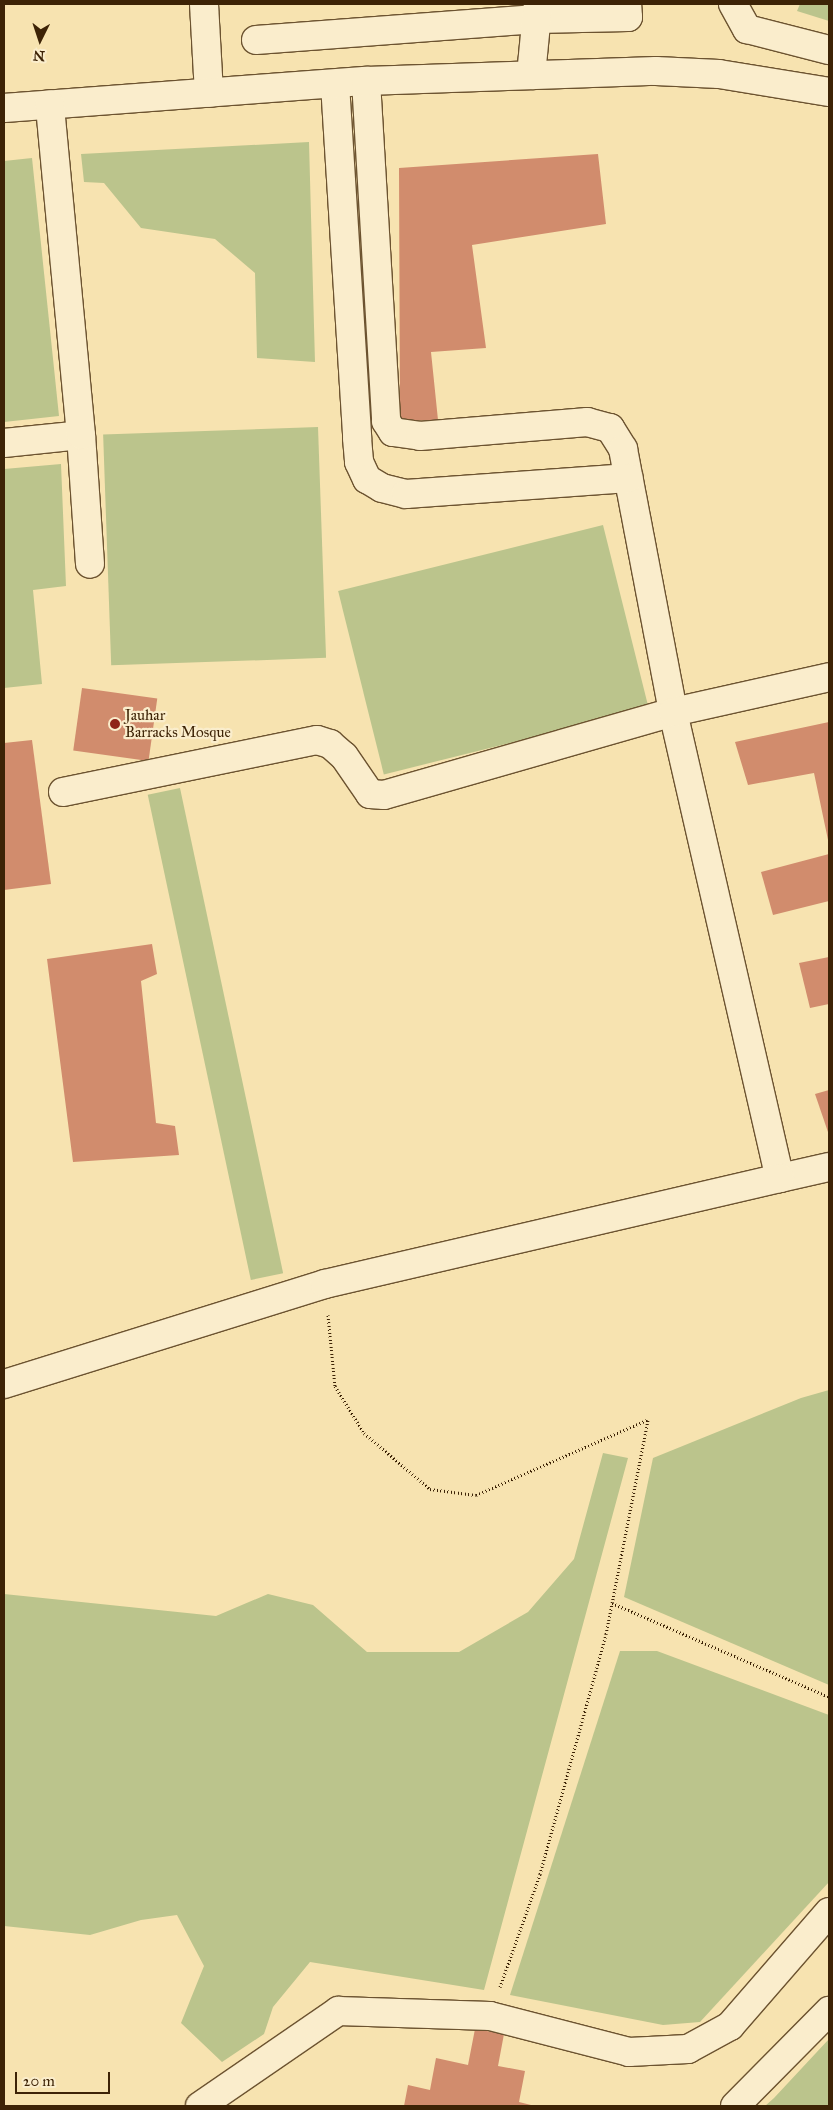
<!DOCTYPE html>
<style>
body{margin:0}
#map{position:relative;width:833px;height:2110px;overflow:hidden;background:#f7e3b0;font-family:"IM FELL Great Primer",serif}
div>[style]{position:absolute}
.green>*{inset:0;background:#bbc48c;transform-origin:0 0}
.building>*{inset:0;background:#d18c6d;transform-origin:0 0}
.path>*{height:3px;margin-top:-1.5px;transform-origin:0;background:repeating-linear-gradient(90deg,#3d2306 0 1px,transparent 0 3.5px)}
.roads{filter:drop-shadow(1px 0 #6c5330) drop-shadow(-1px 0 #6c5330) drop-shadow(0 1px #6c5330) drop-shadow(0 -1px #6c5330)}
.minor>*{height:28px;margin:-14px;padding:0 14px;transform-origin:14px;border-radius:14px;background:#faedcc}
.dots>*{width:14px;height:14px;translate:-50% -50%;box-sizing:border-box;border:2px solid #faedcc;border-radius:50%}
span{translate:-50% -50%;white-space:nowrap;text-align:center;line-height:1.15;-webkit-text-stroke:4.5px #faedcc;paint-order:stroke}
.poi-label{font-size:15px;color:#3d2306}
.left{translate:0 -50%;text-align:left}
.frame{position:absolute;inset:0;border:5px solid #3d2306;pointer-events:none}
.north{position:absolute;left:15px;top:15px;width:50px;height:50px;-webkit-text-stroke:4px #faedcc;paint-order:stroke;rotate:184deg;font-size:14px;font-weight:700;line-height:20px;text-align:center;color:#3d2306}
.north::after{content:'';display:block;margin:auto;width:18px;height:22px;background:#3d2306;clip-path:polygon(50% 0,100% 100%,50% 72%,0 100%)}
.scale{position:absolute;left:15px;top:2072px;width:95px;height:22px;box-sizing:border-box;border:2px solid #3d2306;border-top:0;padding-left:6px;font-size:15px;line-height:18px;white-space:nowrap;color:#3d2306;-webkit-text-stroke:4px #faedcc;paint-order:stroke}
</style>
<div id="map">
<div class="green">
<div style="clip-path:polygon(800px 4px,829px 4px,829px 21px,797px 11px)"></div>
<div style="clip-path:polygon(309px 142px,315px 362px,257px 358px,255px 273px,215px 239px,141px 228px,104px 183px,84px 182px,81px 154px)"></div>
<div style="clip-path:polygon(32px 158px,59px 416px,4px 422px,4px 161px)"></div>
<div style="left:318px;top:427px;width:231px;height:215px;rotate:88deg"></div>
<div style="clip-path:polygon(61px 464px,66px 586px,33px 590px,42px 684px,4px 688px,4px 469px)"></div>
<div style="left:603px;top:525px;width:189px;height:273px;rotate:76deg"></div>
<div style="left:180px;top:788px;width:496px;height:33px;rotate:78deg"></div>
<div style="clip-path:polygon(829px 1390px,829px 1685px,624px 1597px,653px 1458px,801px 1398px)"></div>
<div style="clip-path:polygon(603px 1453px,628px 1458px,484px 1990px,310px 1962px,273px 2007px,264px 2034px,222px 2062px,181px 2023px,204px 1966px,177px 1915px,141px 1920px,90px 1935px,4px 1926px,4px 1594px,216px 1616px,268px 1594px,313px 1605px,367px 1652px,459px 1652px,528px 1612px,574px 1559px)"></div>
<div style="clip-path:polygon(620px 1651px,657px 1651px,829px 1715px,829px 1882px,700px 2022px,663px 2025px,510px 1995px)"></div>
<div style="clip-path:polygon(829px 2039px,829px 2106px,765px 2106px,774px 2098px)"></div>
</div>
<div class="building">
<div style="clip-path:polygon(598px 154px,606px 224px,472px 245px,486px 348px,431px 352px,438px 420px,400px 421px,399px 168px)"></div>
<div style="left:82px;top:688px;width:76px;height:63px;rotate:8deg"></div>
<div style="clip-path:polygon(829px 722px,829px 840px,828px 840px,814px 773px,748px 785px,735px 742px)"></div>
<div style="clip-path:polygon(32px 740px,51px 884px,4px 890px,4px 743px)"></div>
<div style="clip-path:polygon(829px 854px,829px 901px,773px 915px,761px 872px)"></div>
<div style="clip-path:polygon(152px 944px,157px 974px,141px 981px,156px 1123px,175px 1126px,179px 1155px,73px 1162px,47px 959px)"></div>
<div style="clip-path:polygon(829px 957px,829px 1004px,810px 1008px,799px 963px)"></div>
<div style="clip-path:polygon(829px 1090px,829px 1135px,815px 1094px)"></div>
<div style="clip-path:polygon(475px 2029px,504px 2034px,498px 2066px,525px 2071px,519px 2102px,535px 2106px,404px 2106px,408px 2085px,430px 2090px,436px 2058px,468px 2065px)"></div>
</div>
<div class="path">
<div style="left:328px;top:1315px;width:71px;rotate:84.4deg"></div>
<div style="left:335px;top:1386px;width:55px;rotate:58.3deg"></div>
<div style="left:364px;top:1433px;width:87px;rotate:40.3deg"></div>
<div style="left:430px;top:1489px;width:46px;rotate:7.4deg"></div>
<div style="left:476px;top:1495px;width:187px;rotate:-23.7deg"></div>
<div style="left:612px;top:1603px;width:236px;rotate:23.4deg"></div>
<div style="left:500px;top:1987px;width:120px;rotate:-70.5deg"></div>
<div style="left:540px;top:1874px;width:249px;rotate:-74.6deg"></div>
<div style="left:606px;top:1634px;width:218px;rotate:-78.9deg"></div>
</div>
<div class="roads">
<div class="minor">
<div style="left:204px;top:4px;width:89px;rotate:86.8deg"></div>
<div style="left:733px;top:4px;width:29px;rotate:61deg"></div>
<div style="left:747px;top:29px;width:85px;rotate:14.4deg"></div>
<div style="left:256px;top:40px;width:281px;rotate:-4.3deg"></div>
<div style="left:536px;top:19px;width:92px;rotate:-1.2deg"></div>
<div style="left:628px;top:17px;width:13px;rotate:-94deg"></div>
<div style="left:531px;top:75px;width:71px;rotate:-84.4deg"></div>
<div style="left:366px;top:81px;width:341px;rotate:86.6deg"></div>
<div style="left:386px;top:421px;width:13px;rotate:58deg"></div>
<div style="left:393px;top:432px;width:27px;rotate:8deg"></div>
<div style="left:420px;top:436px;width:168px;rotate:-4.8deg"></div>
<div style="left:587px;top:422px;width:24px;rotate:15deg"></div>
<div style="left:610px;top:428px;width:25px;rotate:58deg"></div>
<div style="left:623px;top:449px;width:268px;rotate:79.2deg"></div>
<div style="left:673px;top:712px;width:478px;rotate:77.1deg"></div>
<div style="left:780px;top:1178px;width:50px;rotate:-12.7deg"></div>
<div style="left:335px;top:84px;width:355px;rotate:86.4deg"></div>
<div style="left:357px;top:438px;width:24px;rotate:85deg"></div>
<div style="left:359px;top:462px;width:19px;rotate:65deg"></div>
<div style="left:367px;top:479px;width:17px;rotate:31deg"></div>
<div style="left:382px;top:488px;width:25px;rotate:14deg"></div>
<div style="left:406px;top:494px;width:223px;rotate:-4.1deg"></div>
<div style="left:4px;top:108px;width:363px;rotate:-4.3deg"></div>
<div style="left:366px;top:81px;width:290px;rotate:-2deg"></div>
<div style="left:656px;top:71px;width:63px;rotate:2.7deg"></div>
<div style="left:719px;top:74px;width:111px;rotate:9.3deg"></div>
<div style="left:81px;top:435px;width:129px;rotate:86deg"></div>
<div style="left:4px;top:443px;width:77px;rotate:-5.9deg"></div>
<div style="left:81px;top:435px;width:332px;rotate:-95.4deg"></div>
<div style="left:63px;top:792px;width:259px;rotate:-11.6deg"></div>
<div style="left:317px;top:740px;width:14px;rotate:17deg"></div>
<div style="left:330px;top:744px;width:18px;rotate:41deg"></div>
<div style="left:344px;top:756px;width:46px;rotate:55.6deg"></div>
<div style="left:370px;top:794px;width:14px;rotate:4deg"></div>
<div style="left:384px;top:795px;width:301px;rotate:-16deg"></div>
<div style="left:673px;top:712px;width:160px;rotate:-12.6deg"></div>
<div style="left:4px;top:1384px;width:336px;rotate:-17.3deg"></div>
<div style="left:325px;top:1284px;width:467px;rotate:-13.1deg"></div>
<div style="left:200px;top:2106px;width:168px;rotate:-34.5deg"></div>
<div style="left:338px;top:2011px;width:152px;rotate:1.9deg"></div>
<div style="left:490px;top:2016px;width:144px;rotate:14.5deg"></div>
<div style="left:629px;top:2052px;width:59px;rotate:-2.9deg"></div>
<div style="left:688px;top:2049px;width:48px;rotate:-28.7deg"></div>
<div style="left:730px;top:2026px;width:151px;rotate:-49deg"></div>
<div style="left:735px;top:2106px;width:134px;rotate:-45.3deg"></div>
</div>
</div>
<div class="dots">
<div style="left:115px;top:724px;background:#8f2418"></div>
</div>
<div class="poi-label">
<span class="left" style="left:125px;top:724px">Jauhar<br>Barracks Mosque</span>
</div>
<div class="frame"></div>
<div class="north">N</div>
<div class="scale">20 m</div>
</div>
